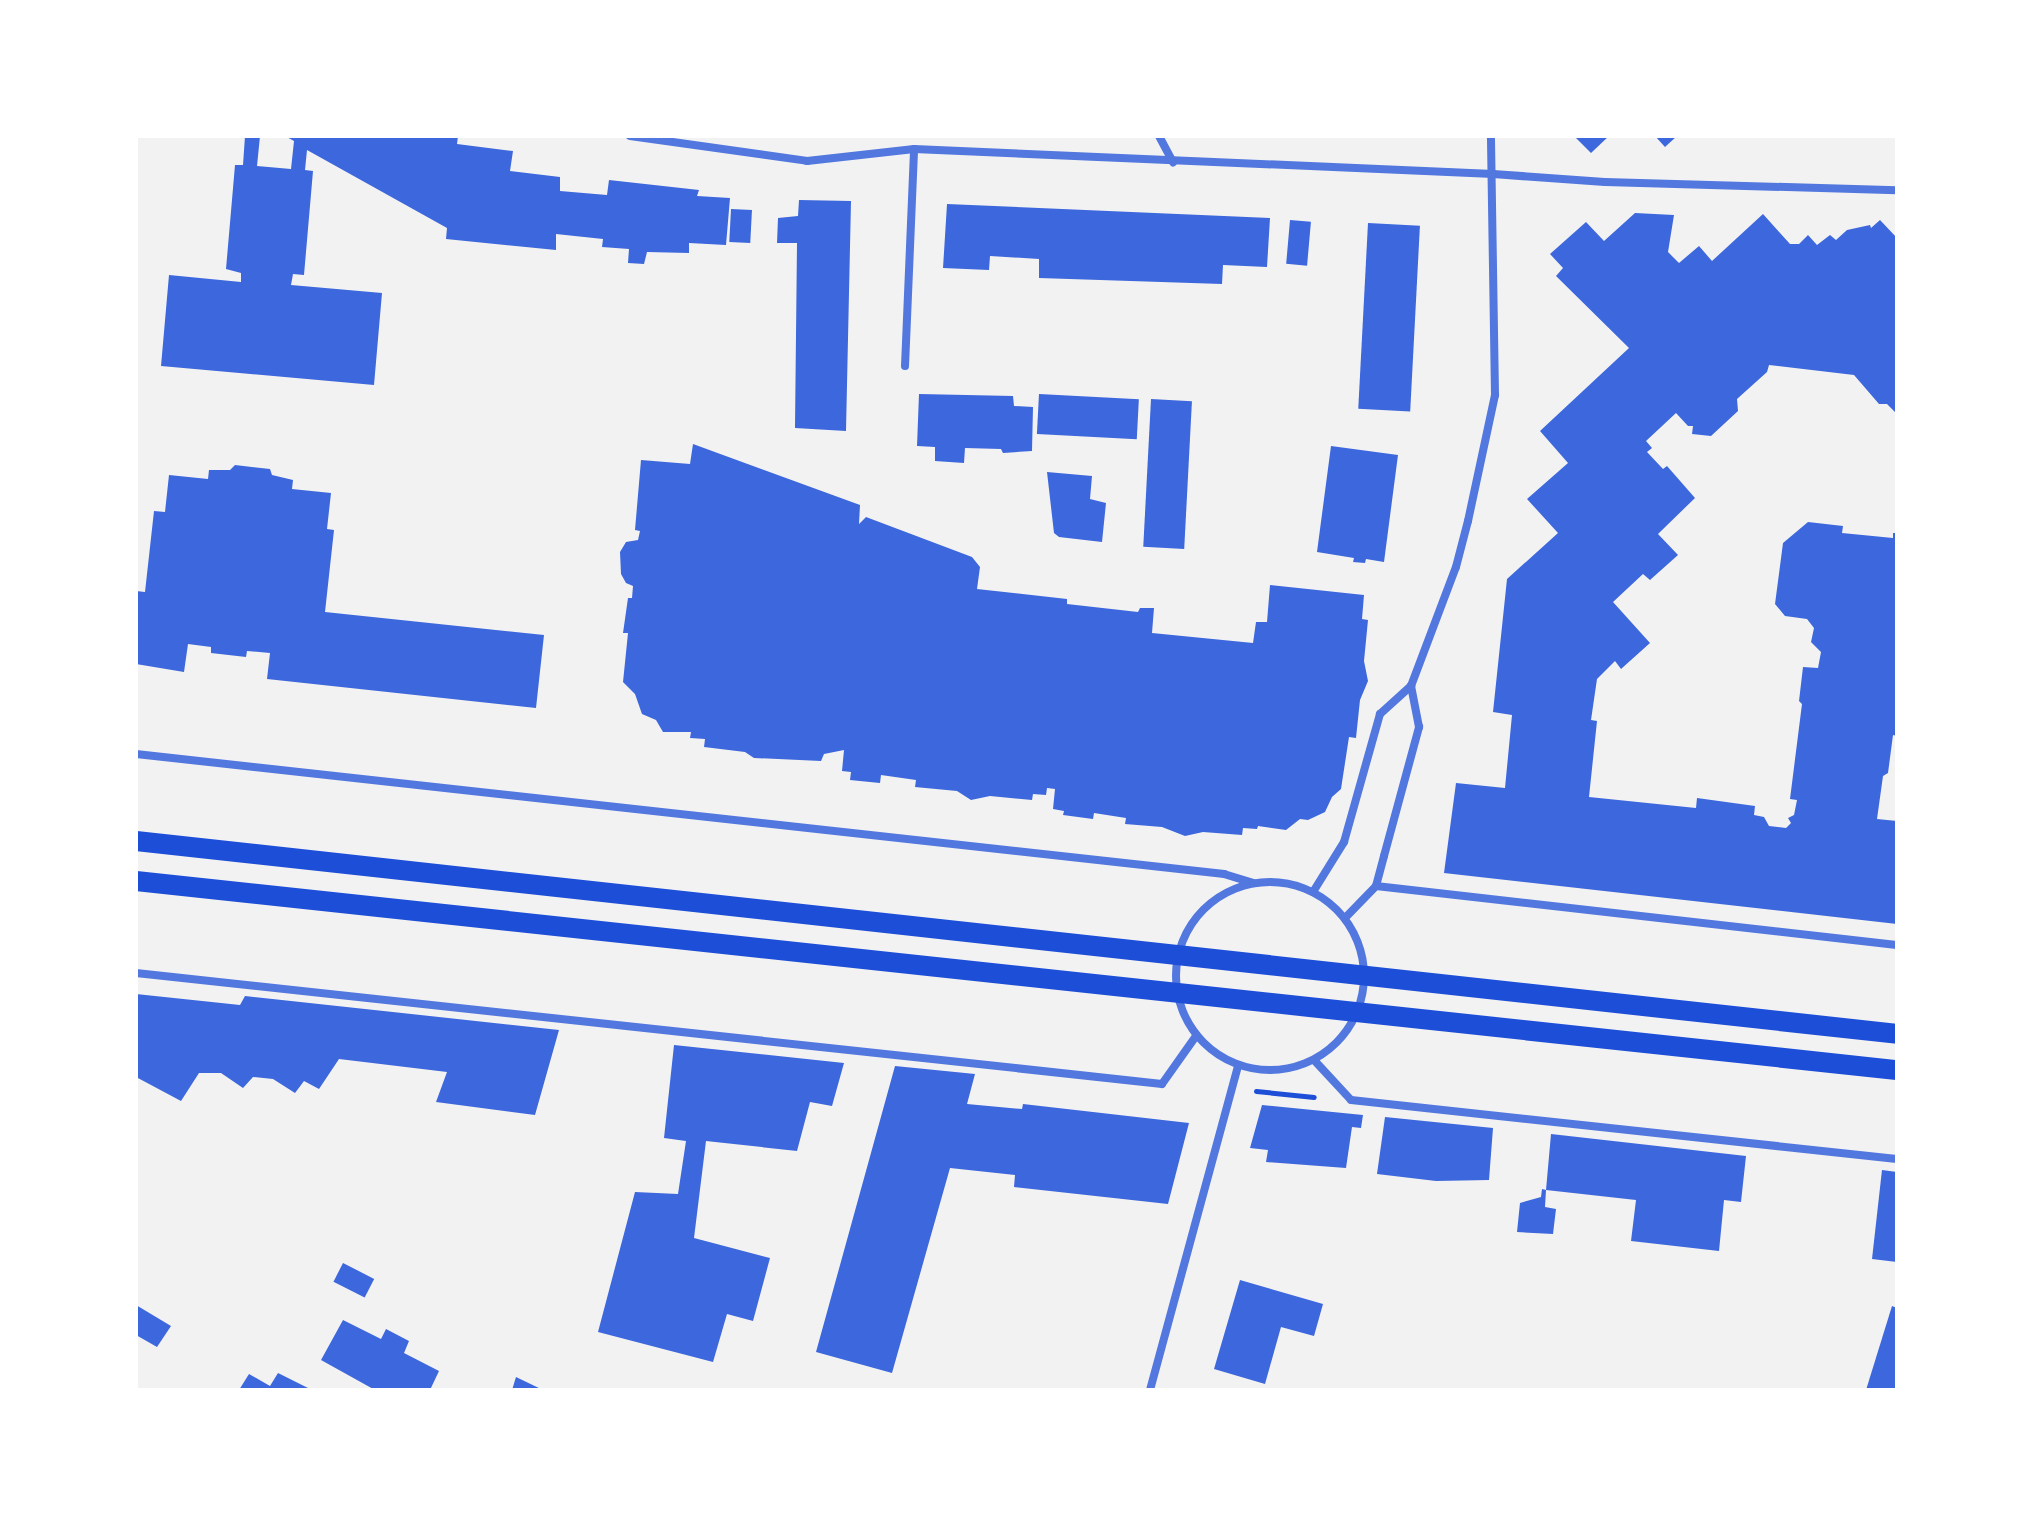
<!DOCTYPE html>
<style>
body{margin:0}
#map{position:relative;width:2033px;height:1526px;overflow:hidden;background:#f2f2f2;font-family:"Alegreya Sans",sans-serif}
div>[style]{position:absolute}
.building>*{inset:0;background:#3d67dc;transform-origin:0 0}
.path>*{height:5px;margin:-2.5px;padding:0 2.5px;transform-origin:2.5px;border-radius:2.5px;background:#1d4ed8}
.minor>*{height:8px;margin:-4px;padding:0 4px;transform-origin:4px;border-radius:4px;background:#5277de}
.minor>.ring{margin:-4px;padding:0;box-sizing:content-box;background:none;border:8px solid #5277de;border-radius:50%}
.primary>*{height:20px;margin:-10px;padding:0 10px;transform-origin:10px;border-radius:10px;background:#1d4ed8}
span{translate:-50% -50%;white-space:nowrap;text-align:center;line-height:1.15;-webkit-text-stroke:8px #fff;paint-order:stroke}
.frame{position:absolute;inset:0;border:138px solid #fff;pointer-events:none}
</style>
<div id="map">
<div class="building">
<div style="clip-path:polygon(245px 136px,260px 136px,257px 166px,291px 169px,294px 141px,285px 136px,458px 136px,457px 144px,513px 151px,510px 171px,560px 177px,560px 191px,607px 195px,609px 180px,699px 190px,697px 196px,730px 198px,726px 245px,689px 243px,689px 253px,647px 252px,644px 264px,628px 263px,629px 249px,602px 247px,603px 239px,556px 234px,556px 250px,446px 239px,447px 228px,307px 150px,305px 170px,313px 171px,304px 275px,293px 274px,291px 285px,382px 293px,374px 385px,161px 366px,169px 275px,241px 282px,241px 273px,226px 269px,235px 165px,243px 165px)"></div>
<div style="clip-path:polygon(1574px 136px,1609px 136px,1591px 153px)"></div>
<div style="clip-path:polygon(1655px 136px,1677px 136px,1665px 147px)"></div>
<div style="clip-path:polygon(799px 200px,851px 201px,846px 431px,795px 428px,797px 243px,777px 243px,778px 218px,798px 216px)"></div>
<div style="clip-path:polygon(947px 204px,1270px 218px,1267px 267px,1223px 265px,1222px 284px,1039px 278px,1039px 259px,990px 256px,989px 270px,943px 268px)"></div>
<div style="left:731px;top:209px;width:21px;height:33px;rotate:3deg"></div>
<div style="clip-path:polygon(1635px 213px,1674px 215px,1668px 252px,1679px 263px,1699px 246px,1712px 261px,1763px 214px,1790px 244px,1799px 244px,1808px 235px,1817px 245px,1830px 235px,1836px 240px,1847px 230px,1870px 225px,1871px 228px,1880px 220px,1897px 238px,1897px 414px,1887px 404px,1879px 404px,1854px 375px,1769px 365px,1767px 372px,1737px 399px,1738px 411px,1711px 436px,1692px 434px,1693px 426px,1688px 426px,1676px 413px,1646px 441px,1652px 448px,1647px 452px,1663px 469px,1667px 466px,1695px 498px,1658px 534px,1678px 555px,1650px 580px,1643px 574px,1613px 602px,1650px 643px,1621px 669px,1615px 661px,1597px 679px,1591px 720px,1597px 721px,1589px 797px,1696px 808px,1697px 798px,1755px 806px,1754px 815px,1764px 817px,1769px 826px,1786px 828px,1791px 823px,1788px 818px,1794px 815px,1797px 800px,1790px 799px,1802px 704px,1799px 701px,1803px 667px,1818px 668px,1821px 652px,1811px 642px,1814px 628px,1807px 619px,1785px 616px,1775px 604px,1783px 543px,1808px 522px,1843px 526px,1842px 533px,1893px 538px,1893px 533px,1897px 533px,1897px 736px,1893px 735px,1888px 773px,1883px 776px,1877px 819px,1897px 821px,1897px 924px,1444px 873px,1456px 783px,1505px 788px,1512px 715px,1493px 712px,1507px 579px,1558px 533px,1527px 499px,1568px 463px,1540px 431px,1629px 348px,1556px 276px,1563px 268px,1550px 254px,1586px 222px,1604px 241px)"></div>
<div style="left:1290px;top:220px;width:21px;height:44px;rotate:5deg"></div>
<div style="left:1368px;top:223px;width:52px;height:186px;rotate:3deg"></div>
<div style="clip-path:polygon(919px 394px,1013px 396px,1014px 406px,1033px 407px,1032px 451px,1003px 453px,1001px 449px,965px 448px,964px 463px,935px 461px,935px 447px,917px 446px)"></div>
<div style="left:1039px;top:394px;width:100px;height:40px;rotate:3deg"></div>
<div style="left:1151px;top:399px;width:41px;height:148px;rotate:3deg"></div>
<div style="clip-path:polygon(693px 444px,860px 505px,859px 524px,866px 517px,972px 557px,980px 567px,977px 589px,1067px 599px,1067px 604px,1138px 612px,1140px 608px,1154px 608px,1152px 633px,1253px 643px,1256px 622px,1267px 622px,1270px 585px,1364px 595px,1362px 619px,1368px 620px,1364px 661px,1368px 681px,1360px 700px,1356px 738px,1349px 737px,1341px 789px,1332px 797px,1325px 812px,1308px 820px,1300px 819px,1286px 830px,1258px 826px,1257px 829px,1243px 828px,1242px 835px,1203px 832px,1185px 836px,1162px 827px,1125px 824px,1126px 818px,1094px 813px,1093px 819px,1063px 815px,1064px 811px,1053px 809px,1055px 789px,1047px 788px,1046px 795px,1033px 794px,1032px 800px,990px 796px,971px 800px,957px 791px,915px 787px,916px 780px,881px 775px,880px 783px,850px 780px,851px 772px,842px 771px,844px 750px,824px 754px,821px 761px,754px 758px,745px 752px,704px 747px,705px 739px,690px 738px,691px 732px,663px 732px,656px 720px,642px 714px,635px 694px,623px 682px,628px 633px,623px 633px,628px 598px,632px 598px,633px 586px,626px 583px,621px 574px,620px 552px,626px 542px,638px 540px,640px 531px,635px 530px,641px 460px,690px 464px)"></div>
<div style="clip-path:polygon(1331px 446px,1398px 455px,1384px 562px,1366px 559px,1365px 563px,1353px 562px,1354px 558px,1317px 552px)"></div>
<div style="clip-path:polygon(235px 465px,270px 469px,272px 475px,293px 480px,292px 489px,331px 493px,327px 529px,334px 530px,325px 612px,544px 635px,536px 708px,267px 679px,270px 653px,247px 651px,246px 657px,211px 653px,211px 647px,188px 644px,184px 672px,136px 664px,136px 591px,145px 592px,154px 511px,165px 512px,169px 475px,208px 479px,209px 470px,230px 470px)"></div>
<div style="clip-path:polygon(1047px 472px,1092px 476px,1090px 499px,1106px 503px,1102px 542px,1059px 537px,1054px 533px)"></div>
<div style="clip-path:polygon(136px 994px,240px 1005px,245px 996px,559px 1030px,535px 1115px,436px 1102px,447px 1072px,339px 1059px,319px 1089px,304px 1081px,295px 1093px,273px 1079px,253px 1077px,243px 1088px,221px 1073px,199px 1073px,181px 1101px,136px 1077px)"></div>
<div style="clip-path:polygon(674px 1045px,844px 1063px,832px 1106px,810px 1102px,797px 1151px,706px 1141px,694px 1238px,770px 1258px,753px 1321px,727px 1314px,713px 1362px,598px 1332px,635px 1192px,678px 1194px,686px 1141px,664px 1138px)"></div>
<div style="clip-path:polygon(895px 1066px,975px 1074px,967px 1104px,1022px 1109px,1023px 1104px,1189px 1123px,1168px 1204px,1014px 1187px,1015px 1175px,950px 1168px,892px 1373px,816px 1352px)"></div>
<div style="clip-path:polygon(1262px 1105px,1363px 1115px,1361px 1128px,1352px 1127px,1346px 1168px,1266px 1162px,1268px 1150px,1250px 1148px)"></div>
<div style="clip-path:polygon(1385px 1117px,1493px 1128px,1489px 1180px,1436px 1181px,1377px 1174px)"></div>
<div style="clip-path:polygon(1551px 1134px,1746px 1156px,1741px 1202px,1724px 1200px,1719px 1251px,1631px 1241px,1636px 1200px,1546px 1190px)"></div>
<div style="clip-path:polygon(1882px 1170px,1897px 1172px,1897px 1262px,1872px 1259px)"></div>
<div style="clip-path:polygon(1542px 1189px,1546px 1190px,1545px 1207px,1556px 1209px,1553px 1234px,1517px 1232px,1520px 1203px,1541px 1197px)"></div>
<div style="left:343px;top:1263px;width:35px;height:21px;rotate:27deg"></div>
<div style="clip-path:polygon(1240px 1280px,1323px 1304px,1314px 1336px,1281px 1327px,1265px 1384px,1214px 1369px)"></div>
<div style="clip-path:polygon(136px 1305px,171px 1326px,157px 1347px,136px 1335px)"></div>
<div style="clip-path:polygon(1892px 1306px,1897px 1308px,1897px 1390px,1866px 1390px)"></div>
<div style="clip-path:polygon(343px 1320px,381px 1339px,386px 1329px,409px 1341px,404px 1353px,439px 1371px,430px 1390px,375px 1390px,321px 1360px)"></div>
<div style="clip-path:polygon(278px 1373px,312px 1390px,239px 1390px,249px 1374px,270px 1386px)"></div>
<div style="clip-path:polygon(516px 1377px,543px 1390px,512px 1390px)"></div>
</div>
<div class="path">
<div style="left:1256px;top:1091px;width:58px;rotate:5.9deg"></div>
</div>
<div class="minor">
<div style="left:630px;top:136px;width:179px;rotate:8deg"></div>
<div style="left:807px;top:161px;width:108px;rotate:-6.4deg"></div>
<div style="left:914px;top:149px;width:580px;rotate:2.47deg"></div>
<div style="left:1493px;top:174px;width:112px;rotate:4.1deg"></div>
<div style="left:1605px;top:182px;width:292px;rotate:1.6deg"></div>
<div style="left:1159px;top:136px;width:30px;rotate:62deg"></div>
<div style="left:905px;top:366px;width:217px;rotate:-87.6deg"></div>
<div style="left:136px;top:754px;width:1095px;rotate:6.29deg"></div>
<div style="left:1224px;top:874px;width:31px;rotate:17deg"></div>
<div class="ring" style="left:1176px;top:882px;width:180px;height:180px"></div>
<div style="left:1376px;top:886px;width:524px;rotate:6.46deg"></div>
<div style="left:1313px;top:892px;width:59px;rotate:-58.2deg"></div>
<div style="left:1344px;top:842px;width:133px;rotate:-74.3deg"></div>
<div style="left:1380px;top:714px;width:42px;rotate:-42.1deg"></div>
<div style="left:1411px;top:686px;width:127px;rotate:-69.3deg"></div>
<div style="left:1456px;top:567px;width:48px;rotate:-75.4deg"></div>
<div style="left:1468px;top:521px;width:129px;rotate:-77.9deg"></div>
<div style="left:1495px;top:395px;width:259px;rotate:-90.9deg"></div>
<div style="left:1345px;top:918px;width:45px;rotate:-45.9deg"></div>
<div style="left:1376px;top:886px;width:31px;rotate:-75deg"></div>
<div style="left:1384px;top:856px;width:134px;rotate:-74.8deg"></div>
<div style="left:1419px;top:727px;width:42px;rotate:-101deg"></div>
<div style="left:136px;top:973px;width:1032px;rotate:6.17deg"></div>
<div style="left:1162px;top:1084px;width:59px;rotate:-54.7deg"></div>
<div style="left:1314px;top:1060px;width:54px;rotate:47.2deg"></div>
<div style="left:1351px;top:1100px;width:549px;rotate:6.17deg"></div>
<div style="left:1150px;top:1390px;width:336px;rotate:-74.8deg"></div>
</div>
<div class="primary">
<div style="left:136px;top:841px;width:1772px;rotate:6.25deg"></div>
<div style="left:136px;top:881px;width:1771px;rotate:6.13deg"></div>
</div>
<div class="frame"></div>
</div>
